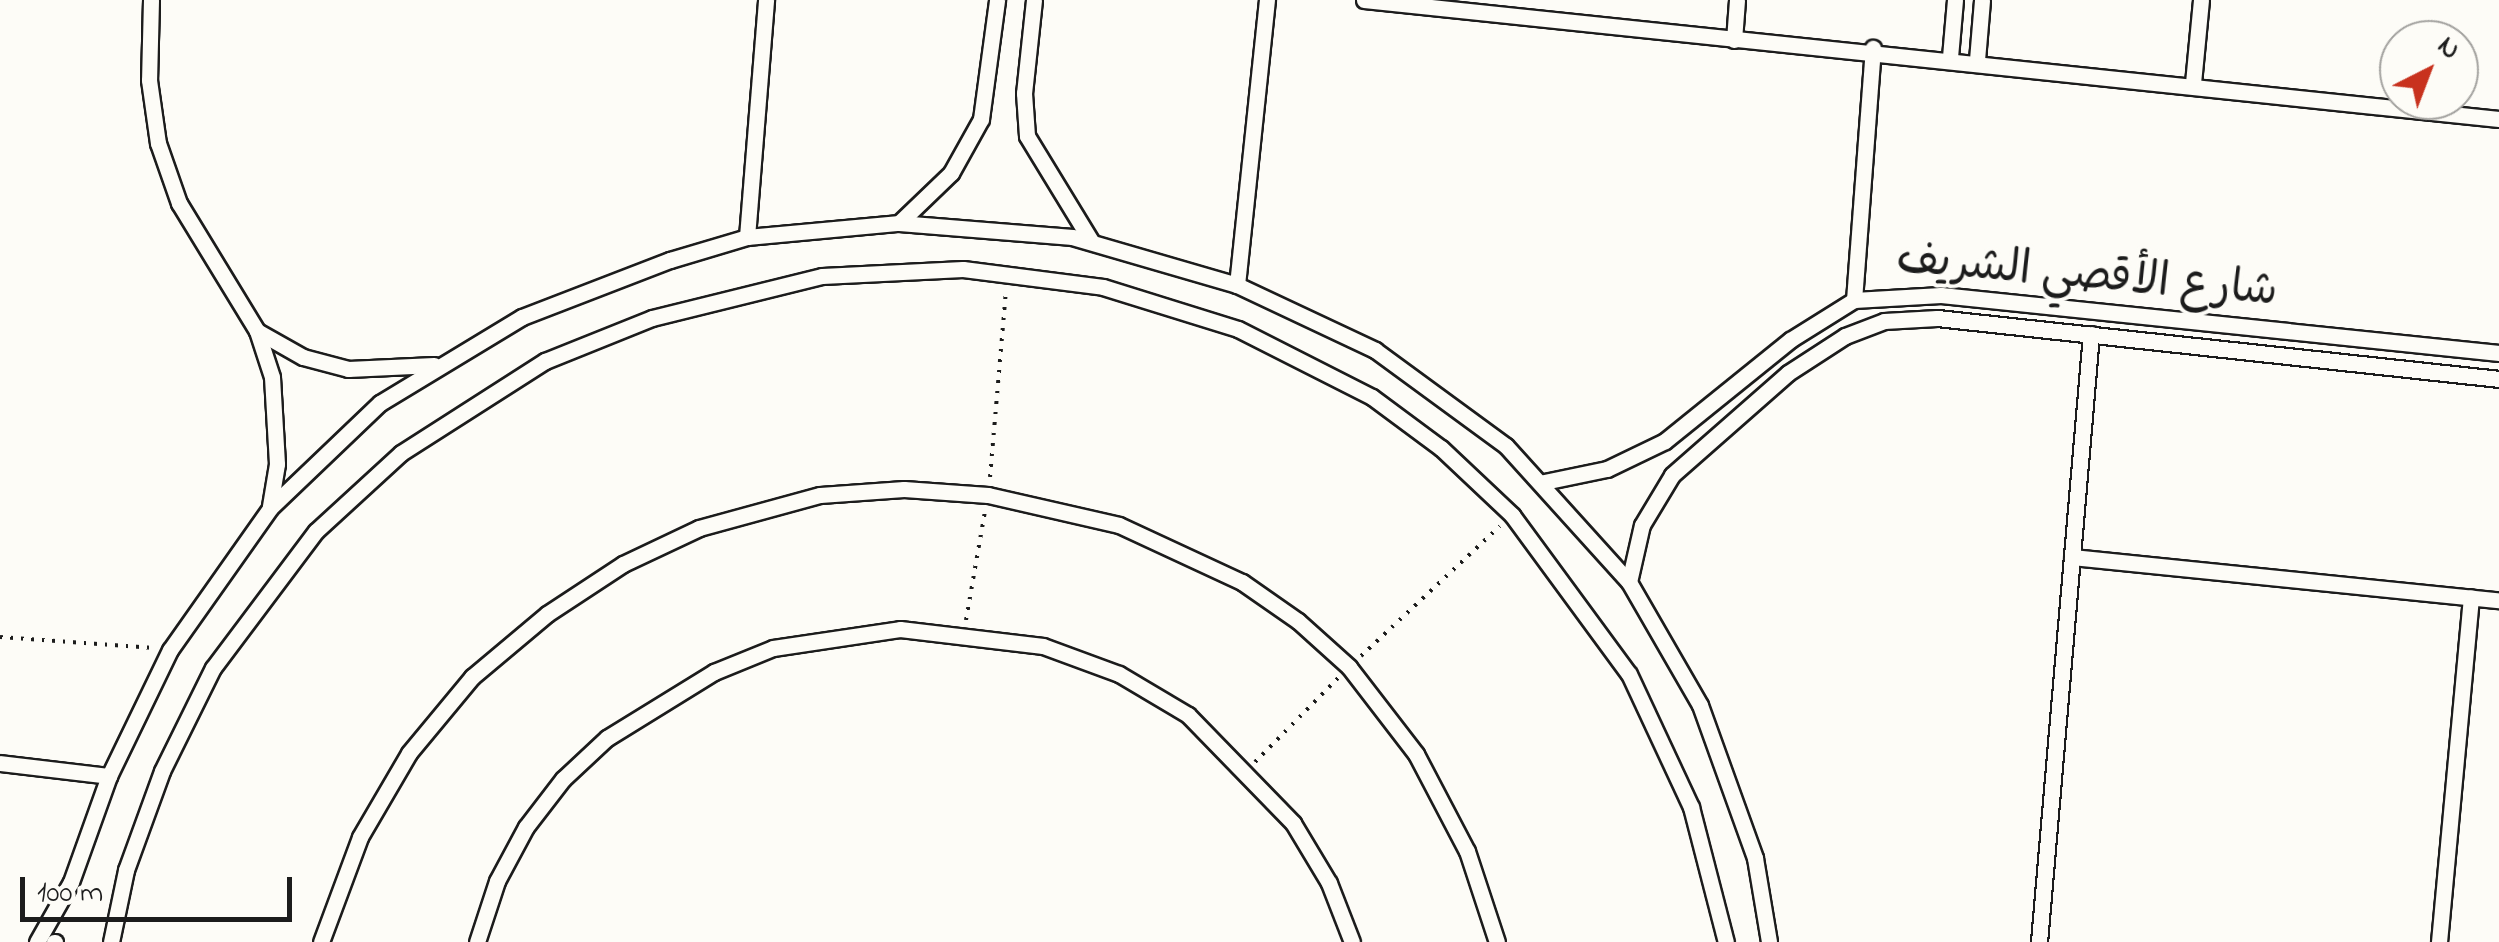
<!DOCTYPE html>
<meta charset="utf-8">
<style>
body{margin:0}
#map{position:relative;width:2499px;height:942px;overflow:hidden;background:#fdfcf7;font-family:"Indie Flower","Playpen Sans Arabic",sans-serif}
div>[style]{position:absolute}
.path>*{height:4px;margin-top:-2px;transform-origin:0;background:repeating-linear-gradient(90deg,#1c1c1c 0 2.5px,transparent 0 10.5px)}
.roads{filter:drop-shadow(2px 0 #1c1c1c) drop-shadow(-2px 0 #1c1c1c) drop-shadow(0 2px #1c1c1c) drop-shadow(0 -2px #1c1c1c)}
.street>*{height:15px;margin:-7.5px;padding:0 7.5px;transform-origin:7.5px;border-radius:7.5px;background:#fdfcf7}
span{translate:-50% -50%;white-space:nowrap;text-align:center;line-height:1.15;-webkit-text-stroke:8px #fdfcf7;paint-order:stroke}
.street-label{font-size:45px;color:#1c1c1c}
.north{position:absolute;left:2379px;top:20px;width:100px;height:100px;box-sizing:border-box;background:#fdfcf7;border:2px solid #a3a29f;border-radius:50%;rotate:42deg;font-size:28px;font-weight:700;line-height:40px;text-align:center;color:#1c1c1c}
.north::after{content:'';display:block;margin:auto;width:35px;height:45px;background:#c8321e;clip-path:polygon(50% 0,100% 100%,50% 72%,0 100%)}
.scale{position:absolute;left:20px;top:877px;width:272px;height:45px;box-sizing:border-box;border:5px solid #1c1c1c;border-top:0;padding-left:12px;font-size:30px;line-height:35px;white-space:nowrap;color:#1c1c1c;-webkit-text-stroke:8px #fdfcf7;paint-order:stroke}
</style>
<div id="map">
<div class="path">
<div style="left:990px;top:477px;width:186px;rotate:-85.1deg"></div>
<div style="left:966px;top:620px;width:111px;rotate:-80.1deg"></div>
<div style="left:0;top:637px;width:155px;rotate:4.1deg"></div>
<div style="left:1361px;top:656px;width:190px;rotate:-43.1deg"></div>
<div style="left:1255px;top:762px;width:120px;rotate:-45.3deg"></div>
</div>
<div class="roads">
<div class="street">
<div style="left:151px;top:0;width:80px;rotate:91.4deg"></div>
<div style="left:149px;top:80px;width:64px;rotate:81.9deg"></div>
<div style="left:158px;top:143px;width:64px;rotate:70.7deg"></div>
<div style="left:179px;top:203px;width:150px;rotate:58.6deg"></div>
<div style="left:257px;top:331px;width:48px;rotate:71.9deg"></div>
<div style="left:272px;top:377px;width:87px;rotate:86.7deg"></div>
<div style="left:277px;top:464px;width:43px;rotate:99.5deg"></div>
<div style="left:1034px;top:0;width:94px;rotate:96.1deg"></div>
<div style="left:1024px;top:93px;width:43px;rotate:86deg"></div>
<div style="left:1027px;top:136px;width:123px;rotate:58.6deg"></div>
<div style="left:1364px;top:0;width:1141px;rotate:5.99deg"></div>
<div style="left:1734px;top:40px;width:40px;rotate:-85.7deg"></div>
<div style="left:1950px;top:57px;width:57px;rotate:-85deg"></div>
<div style="left:1977px;top:60px;width:60px;rotate:-85.2deg"></div>
<div style="left:2193px;top:83px;width:83px;rotate:-84.5deg"></div>
<div style="left:899px;top:223px;width:72px;rotate:-43.9deg"></div>
<div style="left:951px;top:173px;width:62px;rotate:-60.9deg"></div>
<div style="left:981px;top:119px;width:120px;rotate:-82.3deg"></div>
<div style="left:747px;top:237px;width:238px;rotate:-85.4deg"></div>
<div style="left:1237px;top:285px;width:287px;rotate:-84deg"></div>
<div style="left:1854px;top:300px;width:253px;rotate:-85.7deg"></div>
<div style="left:257px;top:331px;width:53px;rotate:29.5deg"></div>
<div style="left:303px;top:357px;width:47px;rotate:14.9deg"></div>
<div style="left:348px;top:369px;width:86px;rotate:-2.7deg"></div>
<div style="left:1544px;top:482px;width:64px;rotate:-11.7deg"></div>
<div style="left:1607px;top:469px;width:64px;rotate:-25.8deg"></div>
<div style="left:1665px;top:441px;width:161px;rotate:-38.9deg"></div>
<div style="left:1790px;top:340px;width:75px;rotate:-32deg"></div>
<div style="left:1854px;top:300px;width:87px;rotate:-3.3deg"></div>
<div style="left:1941px;top:295px;width:561px;rotate:5.93deg"></div>
<div style="left:2072px;top:557px;width:429px;rotate:5.8deg"></div>
<div style="left:1629px;top:582px;width:58px;rotate:-77.2deg"></div>
<div style="left:1642px;top:525px;width:58px;rotate:-59deg"></div>
<div style="left:1672px;top:475px;width:154px;rotate:-41.3deg"></div>
<div style="left:1788px;top:373px;width:68px;rotate:-33deg"></div>
<div style="left:1845px;top:336px;width:42px;rotate:-21deg"></div>
<div style="left:1884px;top:321px;width:53px;rotate:-3.2deg"></div>
<div style="left:1937px;top:318px;width:565px;rotate:6.19deg"></div>
<div style="left:0;top:763px;width:110px;rotate:6.8deg"></div>
<div style="left:37px;top:942px;width:69px;rotate:-60.5deg"></div>
<div style="left:71px;top:882px;width:113px;rotate:-70.3deg"></div>
<div style="left:109px;top:776px;width:140px;rotate:-64.2deg"></div>
<div style="left:170px;top:650px;width:174px;rotate:-54.8deg"></div>
<div style="left:270px;top:508px;width:152px;rotate:-43.7deg"></div>
<div style="left:380px;top:403px;width:166px;rotate:-31.2deg"></div>
<div style="left:522px;top:317px;width:159px;rotate:-21.1deg"></div>
<div style="left:670px;top:260px;width:80px;rotate:-16.6deg"></div>
<div style="left:747px;top:237px;width:153px;rotate:-5.3deg"></div>
<div style="left:899px;top:223px;width:174px;rotate:4.6deg"></div>
<div style="left:1072px;top:237px;width:172px;rotate:16.2deg"></div>
<div style="left:1237px;top:285px;width:153px;rotate:25.2deg"></div>
<div style="left:1375px;top:350px;width:162px;rotate:36.2deg"></div>
<div style="left:1506px;top:446px;width:183px;rotate:47.9deg"></div>
<div style="left:1629px;top:582px;width:142px;rotate:60deg"></div>
<div style="left:1700px;top:705px;width:163px;rotate:70.2deg"></div>
<div style="left:1755px;top:858px;width:85px;rotate:80.5deg"></div>
<div style="left:54px;top:942px;width:1px"></div>
<div style="left:111px;top:942px;width:74px;rotate:-78.2deg"></div>
<div style="left:126px;top:870px;width:105px;rotate:-70deg"></div>
<div style="left:162px;top:771px;width:115px;rotate:-63.7deg"></div>
<div style="left:213px;top:668px;width:171px;rotate:-53.1deg"></div>
<div style="left:316px;top:531px;width:115px;rotate:-42.5deg"></div>
<div style="left:401px;top:453px;width:171px;rotate:-32.6deg"></div>
<div style="left:545px;top:361px;width:115px;rotate:-21.9deg"></div>
<div style="left:652px;top:318px;width:175px;rotate:-13.9deg"></div>
<div style="left:822px;top:276px;width:141px;rotate:-2.8deg"></div>
<div style="left:963px;top:269px;width:141px;rotate:7.3deg"></div>
<div style="left:1103px;top:287px;width:141px;rotate:17.3deg"></div>
<div style="left:1238px;top:329px;width:150px;rotate:26.9deg"></div>
<div style="left:1372px;top:397px;width:86px;rotate:36.5deg"></div>
<div style="left:1441px;top:448px;width:98px;rotate:43.3deg"></div>
<div style="left:1512px;top:515px;width:197px;rotate:53.7deg"></div>
<div style="left:1629px;top:674px;width:147px;rotate:65deg"></div>
<div style="left:1691px;top:807px;width:139px;rotate:75.5deg"></div>
<div style="left:321px;top:942px;width:112px;rotate:-69.6deg"></div>
<div style="left:360px;top:837px;width:97px;rotate:-59.7deg"></div>
<div style="left:409px;top:753px;width:99px;rotate:-50.3deg"></div>
<div style="left:472px;top:677px;width:98px;rotate:-40deg"></div>
<div style="left:547px;top:614px;width:91px;rotate:-33.3deg"></div>
<div style="left:623px;top:564px;width:84px;rotate:-25.3deg"></div>
<div style="left:699px;top:528px;width:125px;rotate:-15.3deg"></div>
<div style="left:820px;top:495px;width:84px;rotate:-4.1deg"></div>
<div style="left:904px;top:489px;width:84px;rotate:4.1deg"></div>
<div style="left:988px;top:495px;width:134px;rotate:12.9deg"></div>
<div style="left:1119px;top:525px;width:136px;rotate:24.9deg"></div>
<div style="left:1242px;top:582px;width:68px;rotate:34.9deg"></div>
<div style="left:1298px;top:621px;width:69px;rotate:42deg"></div>
<div style="left:1349px;top:667px;width:110px;rotate:52.4deg"></div>
<div style="left:1416px;top:754px;width:110px;rotate:62.3deg"></div>
<div style="left:1467px;top:851px;width:96px;rotate:71.8deg"></div>
<div style="left:477px;top:942px;width:64px;rotate:-71.8deg"></div>
<div style="left:497px;top:881px;width:61px;rotate:-61.8deg"></div>
<div style="left:526px;top:827px;width:61px;rotate:-52.4deg"></div>
<div style="left:563px;top:779px;width:60px;rotate:-43deg"></div>
<div style="left:607px;top:738px;width:126px;rotate:-31.7deg"></div>
<div style="left:714px;top:672px;width:64px;rotate:-22.1deg"></div>
<div style="left:773px;top:648px;width:128px;rotate:-8.5deg"></div>
<div style="left:900px;top:629px;width:144px;rotate:6.8deg"></div>
<div style="left:1043px;top:646px;width:81px;rotate:20.2deg"></div>
<div style="left:1119px;top:674px;width:80px;rotate:30.7deg"></div>
<div style="left:1188px;top:715px;width:151px;rotate:45.8deg"></div>
<div style="left:1293px;top:823px;width:70px;rotate:59deg"></div>
<div style="left:1329px;top:883px;width:63px;rotate:68.7deg"></div>
<div style="left:2039px;top:942px;width:610px;rotate:-85.11deg"></div>
<div style="left:2439px;top:942px;width:346px;rotate:-84.7deg"></div>
</div>
</div>
<div class="street-label">
<span style="left:2087px;top:277px;rotate:5deg">شارع الأقصي الشريف</span>
</div>
<div class="north">N</div>
<div class="scale">100 m</div>
</div>
